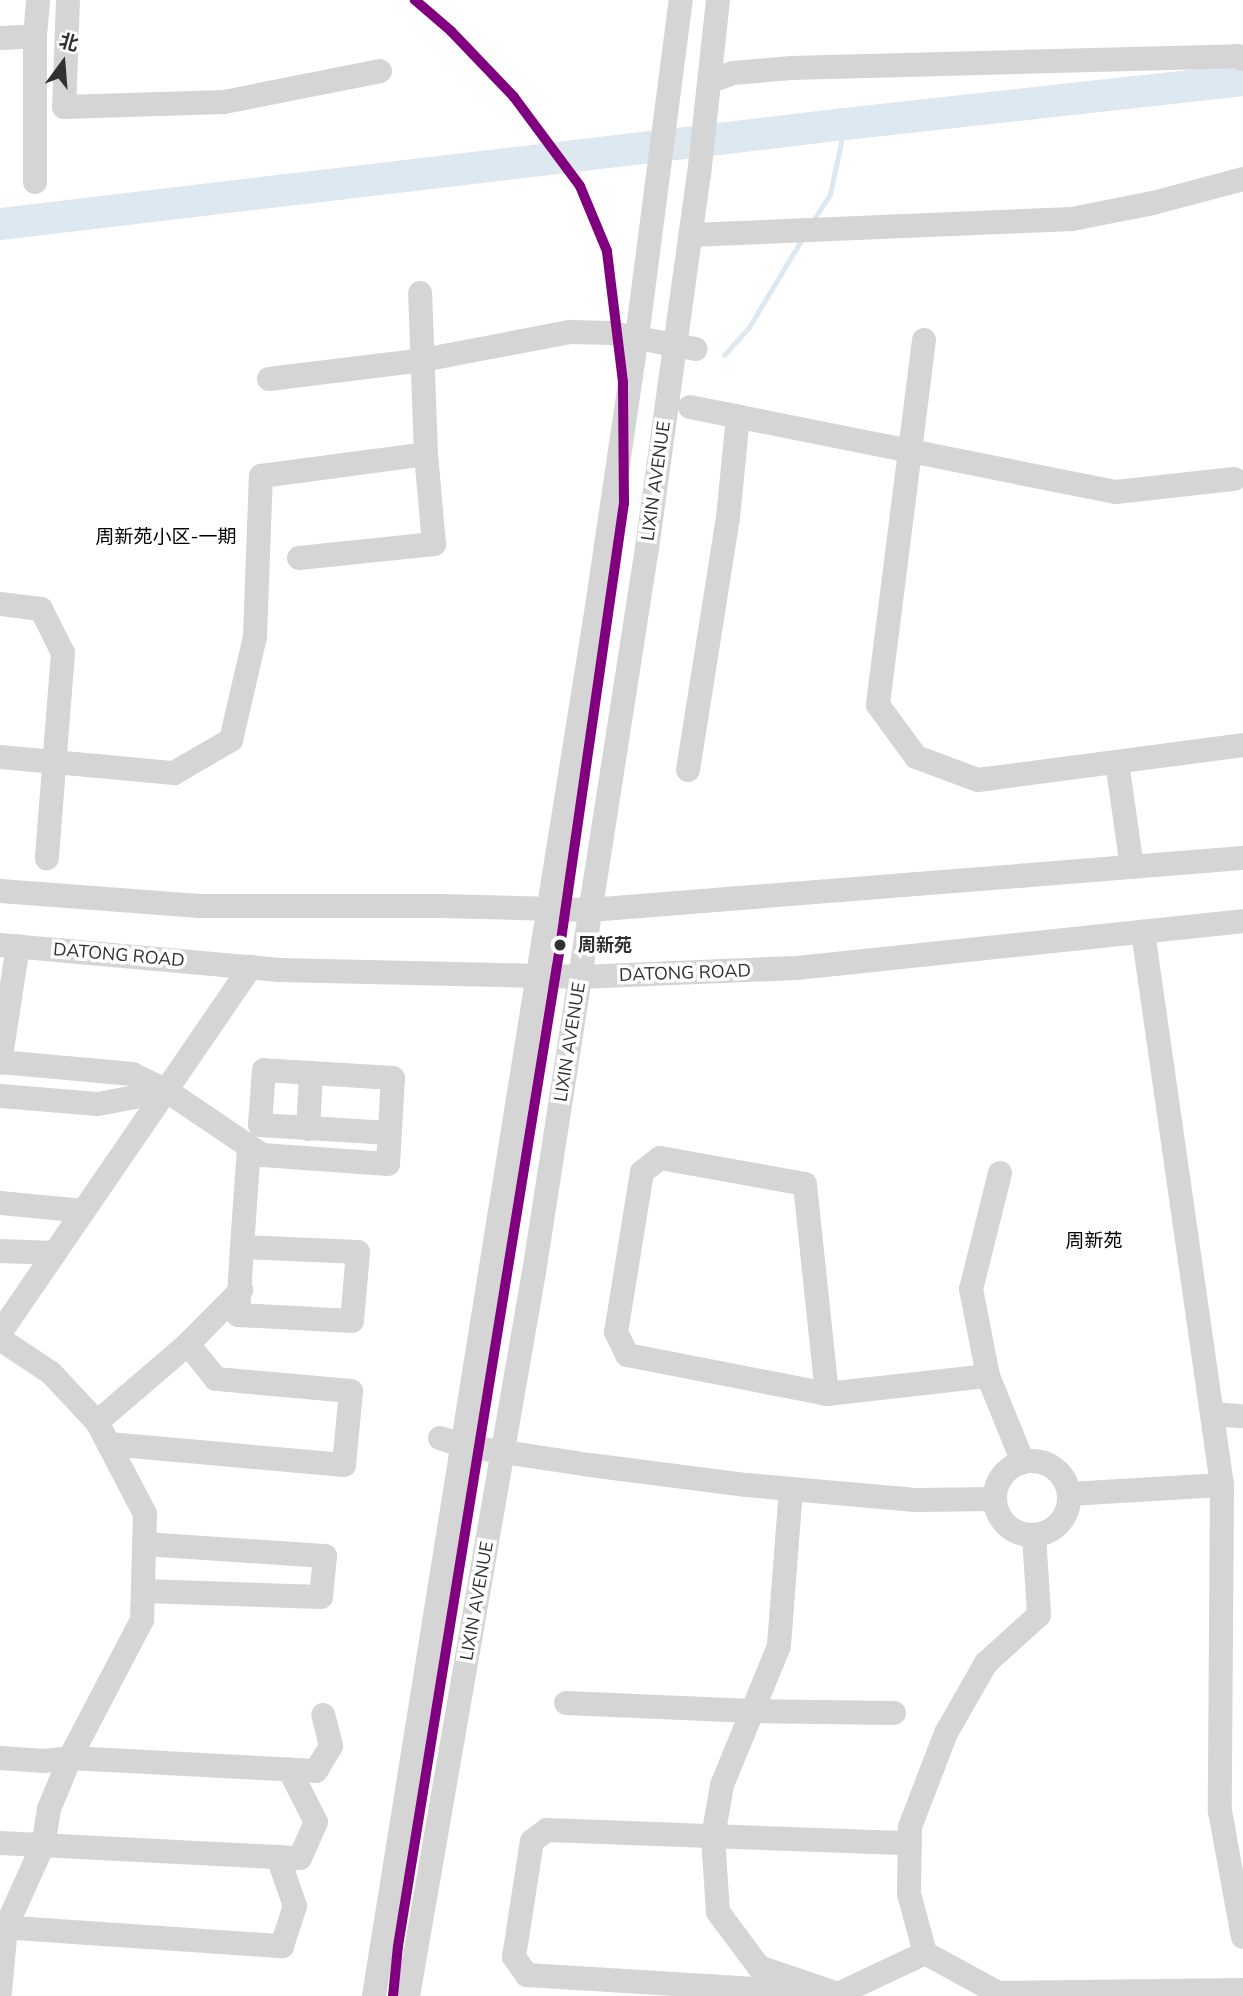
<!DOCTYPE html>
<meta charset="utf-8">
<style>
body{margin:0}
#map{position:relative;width:1243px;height:1996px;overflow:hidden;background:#fff;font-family:"Nunito Sans","Noto Sans SC",sans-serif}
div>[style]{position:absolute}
.stream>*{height:5px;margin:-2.5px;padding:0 2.5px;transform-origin:2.5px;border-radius:2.5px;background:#dde8f1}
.river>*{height:32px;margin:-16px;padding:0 16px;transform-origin:16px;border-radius:16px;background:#dde8f1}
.minor>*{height:24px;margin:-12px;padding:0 12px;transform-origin:12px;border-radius:12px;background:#d5d5d5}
.minor>.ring{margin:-12px;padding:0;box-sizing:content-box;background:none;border:24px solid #d5d5d5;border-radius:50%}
.metro-1>*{height:10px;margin:-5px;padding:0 5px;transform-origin:5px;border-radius:5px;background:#800080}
.dots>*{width:19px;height:19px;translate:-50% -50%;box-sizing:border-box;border:4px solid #fff;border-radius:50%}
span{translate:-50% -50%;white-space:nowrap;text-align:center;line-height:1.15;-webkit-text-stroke:7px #fff;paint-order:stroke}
.street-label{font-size:18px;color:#313131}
.stop-label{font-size:18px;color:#313131;font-weight:700}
.left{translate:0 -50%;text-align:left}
.neighbourhood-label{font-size:19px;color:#000}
.north{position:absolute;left:28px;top:28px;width:70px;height:70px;-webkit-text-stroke:5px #fff;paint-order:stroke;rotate:16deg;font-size:19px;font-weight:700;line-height:28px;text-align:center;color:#313131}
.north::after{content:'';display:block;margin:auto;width:24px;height:32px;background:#313131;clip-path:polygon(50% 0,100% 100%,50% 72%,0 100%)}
</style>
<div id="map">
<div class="stream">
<div style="left:812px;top:222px;width:33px;rotate:-57deg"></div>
<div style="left:830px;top:194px;width:72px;rotate:-77.9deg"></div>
<div style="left:724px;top:355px;width:38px;rotate:-48deg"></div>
<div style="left:749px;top:327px;width:105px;rotate:-59deg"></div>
</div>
<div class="river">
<div style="left:0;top:224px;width:851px;rotate:-6.75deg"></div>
<div style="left:845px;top:124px;width:400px;rotate:-6.3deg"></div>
</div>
<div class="minor">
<div style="left:68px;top:0;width:107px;rotate:92.1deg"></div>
<div style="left:64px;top:107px;width:160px;rotate:-1.8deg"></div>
<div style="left:224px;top:102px;width:159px;rotate:-11.2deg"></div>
<div style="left:0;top:38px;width:35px;rotate:-3deg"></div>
<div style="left:711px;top:81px;width:23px;rotate:-20deg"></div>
<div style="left:733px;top:73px;width:58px;rotate:-4.9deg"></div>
<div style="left:791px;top:68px;width:447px;rotate:-1.5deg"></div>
<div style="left:1238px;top:56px;width:6px;rotate:31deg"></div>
<div style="left:35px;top:182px;width:146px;rotate:-90deg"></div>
<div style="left:35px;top:36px;width:36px;rotate:-85deg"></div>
<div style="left:691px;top:235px;width:381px;rotate:-2.4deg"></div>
<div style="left:1072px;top:219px;width:83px;rotate:-11.2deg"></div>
<div style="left:1153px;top:203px;width:93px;rotate:-14.9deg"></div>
<div style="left:924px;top:340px;width:368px;rotate:97.2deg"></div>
<div style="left:878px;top:705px;width:64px;rotate:53.8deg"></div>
<div style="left:916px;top:757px;width:66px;rotate:20.4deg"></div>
<div style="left:978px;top:780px;width:267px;rotate:-7.5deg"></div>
<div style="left:269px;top:379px;width:155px;rotate:-7deg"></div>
<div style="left:423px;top:360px;width:150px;rotate:-10.8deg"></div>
<div style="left:570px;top:332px;width:41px;rotate:1.4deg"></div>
<div style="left:611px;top:333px;width:86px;rotate:10.7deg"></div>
<div style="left:690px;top:407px;width:434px;rotate:11.3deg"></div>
<div style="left:1116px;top:492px;width:119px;rotate:-6.3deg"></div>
<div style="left:299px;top:558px;width:136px;rotate:-5.9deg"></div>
<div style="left:434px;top:544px;width:90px;rotate:-95.1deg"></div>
<div style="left:0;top:604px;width:41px;rotate:7deg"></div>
<div style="left:41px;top:609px;width:49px;rotate:63.4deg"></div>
<div style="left:63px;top:653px;width:206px;rotate:94.5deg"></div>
<div style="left:0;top:757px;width:175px;rotate:5.3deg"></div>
<div style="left:174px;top:773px;width:66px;rotate:-30.1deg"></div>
<div style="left:231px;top:740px;width:106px;rotate:-76.9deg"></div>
<div style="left:255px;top:637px;width:161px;rotate:-87.9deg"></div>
<div style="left:261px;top:476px;width:166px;rotate:-7.6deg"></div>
<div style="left:426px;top:454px;width:161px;rotate:-92.1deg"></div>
<div style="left:1117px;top:762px;width:106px;rotate:81.9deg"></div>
<div style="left:688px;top:770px;width:255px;rotate:-81deg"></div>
<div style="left:728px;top:518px;width:102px;rotate:-84.4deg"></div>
<div style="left:0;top:891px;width:200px;rotate:4.3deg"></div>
<div style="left:199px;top:906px;width:242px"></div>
<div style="left:441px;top:906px;width:149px;rotate:1.5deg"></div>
<div style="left:590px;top:910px;width:655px;rotate:-4.55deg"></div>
<div style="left:0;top:945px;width:281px;rotate:5.1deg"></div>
<div style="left:280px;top:970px;width:300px;rotate:1.3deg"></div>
<div style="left:580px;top:977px;width:217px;rotate:-2.4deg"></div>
<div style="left:797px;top:968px;width:448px;rotate:-6deg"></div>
<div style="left:0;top:1062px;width:133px;rotate:5.2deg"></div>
<div style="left:132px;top:1074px;width:39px;rotate:26deg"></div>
<div style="left:0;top:1063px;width:118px;rotate:-81.3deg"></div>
<div style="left:0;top:1096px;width:98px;rotate:4.7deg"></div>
<div style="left:98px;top:1104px;width:70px;rotate:-10.7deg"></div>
<div style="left:167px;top:1091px;width:115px;rotate:34deg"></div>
<div style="left:262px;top:1155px;width:126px;rotate:4.1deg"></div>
<div style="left:388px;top:1164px;width:86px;rotate:-86.7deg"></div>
<div style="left:393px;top:1078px;width:129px;rotate:-176.5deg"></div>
<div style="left:264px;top:1070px;width:55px;rotate:94.2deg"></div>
<div style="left:260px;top:1125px;width:130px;rotate:3.5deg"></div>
<div style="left:308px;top:1129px;width:56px;rotate:-86.9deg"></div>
<div style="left:1000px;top:1173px;width:120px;rotate:104deg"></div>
<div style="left:971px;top:1289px;width:89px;rotate:78.9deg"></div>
<div style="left:988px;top:1376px;width:93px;rotate:67.9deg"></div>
<div style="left:0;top:1203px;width:84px;rotate:5.4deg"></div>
<div style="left:242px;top:1247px;width:68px;rotate:93.4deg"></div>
<div style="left:238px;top:1315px;width:114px;rotate:3deg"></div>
<div style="left:352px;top:1321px;width:69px;rotate:-85deg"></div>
<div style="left:358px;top:1252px;width:116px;rotate:-177.5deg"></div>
<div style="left:242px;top:1247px;width:101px;rotate:-86deg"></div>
<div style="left:0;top:1251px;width:55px;rotate:2.1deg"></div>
<div style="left:0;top:1333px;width:444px;rotate:-55.6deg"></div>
<div style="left:0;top:1339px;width:61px;rotate:33.7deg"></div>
<div style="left:51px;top:1373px;width:67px;rotate:46.8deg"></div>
<div style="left:97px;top:1422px;width:104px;rotate:62.4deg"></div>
<div style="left:145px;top:1514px;width:106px;rotate:91.6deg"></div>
<div style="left:142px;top:1620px;width:156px;rotate:117.6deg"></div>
<div style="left:70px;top:1758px;width:55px;rotate:112.4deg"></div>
<div style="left:49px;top:1809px;width:36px;rotate:99deg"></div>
<div style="left:43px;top:1845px;width:90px;rotate:114.3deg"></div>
<div style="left:6px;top:1927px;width:65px;rotate:95.3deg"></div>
<div style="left:827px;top:1394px;width:211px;rotate:-96deg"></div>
<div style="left:805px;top:1184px;width:147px;rotate:-169.8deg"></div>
<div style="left:660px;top:1158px;width:23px;rotate:142deg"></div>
<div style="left:642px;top:1172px;width:162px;rotate:99.2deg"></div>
<div style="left:616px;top:1332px;width:25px;rotate:64deg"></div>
<div style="left:627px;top:1355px;width:204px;rotate:11deg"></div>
<div style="left:827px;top:1394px;width:162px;rotate:-6.4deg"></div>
<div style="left:1212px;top:1414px;width:31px;rotate:4deg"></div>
<div style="left:97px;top:1422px;width:120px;rotate:-40.6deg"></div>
<div style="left:440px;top:1438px;width:25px;rotate:18deg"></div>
<div style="left:464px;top:1446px;width:127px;rotate:8.6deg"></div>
<div style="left:590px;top:1465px;width:158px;rotate:7.3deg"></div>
<div style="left:747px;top:1485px;width:169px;rotate:5.1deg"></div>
<div style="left:915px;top:1500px;width:80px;rotate:-0.7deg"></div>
<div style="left:109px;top:1444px;width:236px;rotate:5.1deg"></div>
<div style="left:344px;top:1465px;width:74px;rotate:-84.6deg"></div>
<div style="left:351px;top:1391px;width:136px;rotate:-174.9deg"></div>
<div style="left:216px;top:1379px;width:45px;rotate:-128.7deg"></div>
<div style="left:188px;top:1344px;width:76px;rotate:-45.5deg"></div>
<div class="ring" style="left:995px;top:1461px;width:50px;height:50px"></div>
<div style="left:1222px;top:1485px;width:326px;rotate:90.4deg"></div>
<div style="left:1220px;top:1811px;width:128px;rotate:79.7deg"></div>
<div style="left:791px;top:1489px;width:157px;rotate:94.4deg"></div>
<div style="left:779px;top:1646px;width:150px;rotate:112.3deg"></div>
<div style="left:722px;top:1785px;width:53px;rotate:99.8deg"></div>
<div style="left:713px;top:1837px;width:75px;rotate:86.2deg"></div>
<div style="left:718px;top:1912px;width:69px;rotate:53.3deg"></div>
<div style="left:759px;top:1967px;width:83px;rotate:18.9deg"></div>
<div style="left:838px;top:1994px;width:96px;rotate:-25.2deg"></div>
<div style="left:1069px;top:1494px;width:153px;rotate:-3.4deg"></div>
<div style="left:1222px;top:1485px;width:559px;rotate:-98.13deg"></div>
<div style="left:1034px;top:1535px;width:80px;rotate:86.4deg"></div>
<div style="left:1039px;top:1615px;width:72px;rotate:137.8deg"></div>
<div style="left:986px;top:1663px;width:81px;rotate:119.7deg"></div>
<div style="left:946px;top:1733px;width:101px;rotate:111deg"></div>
<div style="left:910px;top:1827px;width:67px;rotate:90.9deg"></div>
<div style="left:909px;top:1894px;width:61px;rotate:74.8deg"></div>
<div style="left:925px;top:1953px;width:83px;rotate:28.7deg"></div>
<div style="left:998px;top:1993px;width:245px;rotate:-0.7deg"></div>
<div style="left:143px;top:1591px;width:178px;rotate:1.9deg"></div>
<div style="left:321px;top:1597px;width:41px;rotate:-84.4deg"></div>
<div style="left:325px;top:1556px;width:181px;rotate:-176.2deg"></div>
<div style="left:566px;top:1703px;width:186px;rotate:2.5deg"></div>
<div style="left:752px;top:1711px;width:142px;rotate:0.8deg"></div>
<div style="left:0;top:1758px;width:44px;rotate:3.9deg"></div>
<div style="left:44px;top:1761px;width:26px;rotate:-7deg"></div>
<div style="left:70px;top:1758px;width:246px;rotate:3deg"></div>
<div style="left:316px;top:1771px;width:29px;rotate:-59deg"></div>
<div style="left:331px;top:1746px;width:32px;rotate:-104deg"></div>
<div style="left:0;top:1843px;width:300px;rotate:2.9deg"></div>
<div style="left:300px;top:1858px;width:39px;rotate:-66deg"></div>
<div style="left:316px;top:1822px;width:59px;rotate:-117deg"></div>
<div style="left:0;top:1927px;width:283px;rotate:3.9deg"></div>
<div style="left:282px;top:1946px;width:42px;rotate:-72deg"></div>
<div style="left:295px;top:1906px;width:52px;rotate:-109.1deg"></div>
<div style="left:838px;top:1994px;width:312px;rotate:-176.5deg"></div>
<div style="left:527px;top:1975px;width:22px;rotate:-126deg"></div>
<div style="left:514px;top:1957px;width:117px;rotate:-81.2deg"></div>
<div style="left:532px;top:1841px;width:19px;rotate:-36deg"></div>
<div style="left:547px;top:1830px;width:363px;rotate:2.1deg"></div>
<div style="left:374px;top:1996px;width:1394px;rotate:-80.88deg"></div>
<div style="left:595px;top:620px;width:286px;rotate:-81.6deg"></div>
<div style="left:637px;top:337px;width:340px;rotate:-82.6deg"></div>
<div style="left:408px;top:1996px;width:735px;rotate:-80.13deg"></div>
<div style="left:534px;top:1272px;width:733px;rotate:-81.13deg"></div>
<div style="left:647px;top:548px;width:377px;rotate:-82.1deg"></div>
<div style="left:699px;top:175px;width:176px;rotate:-83.8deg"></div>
</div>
<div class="metro-1">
<div style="left:393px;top:1996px;width:50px;rotate:-84.3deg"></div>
<div style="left:398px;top:1946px;width:1012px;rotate:-80.79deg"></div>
<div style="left:560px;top:947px;width:449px;rotate:-81.8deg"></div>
<div style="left:624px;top:503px;width:121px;rotate:-90.5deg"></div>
<div style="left:623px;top:382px;width:132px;rotate:-97deg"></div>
<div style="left:607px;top:251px;width:70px;rotate:-112.6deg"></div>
<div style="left:580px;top:186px;width:111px;rotate:-126.6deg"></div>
<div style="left:514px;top:97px;width:91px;rotate:-133.7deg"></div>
<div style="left:451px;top:31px;width:48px;rotate:-139.3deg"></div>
</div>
<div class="dots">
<div style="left:560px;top:945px;background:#313131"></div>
</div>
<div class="street-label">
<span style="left:656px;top:481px;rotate:-82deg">LIXIN AVENUE</span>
<span style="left:119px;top:955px;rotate:5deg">DATONG ROAD</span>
<span style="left:685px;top:973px;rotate:-2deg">DATONG ROAD</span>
<span style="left:570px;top:1042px;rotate:-81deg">LIXIN AVENUE</span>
<span style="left:477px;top:1601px;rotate:-80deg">LIXIN AVENUE</span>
</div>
<div class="stop-label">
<span class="left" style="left:578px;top:945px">周新苑</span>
</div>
<div class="neighbourhood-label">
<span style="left:166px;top:538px">周新苑小区-一期</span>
<span style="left:1094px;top:1242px">周新苑</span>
</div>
<div class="north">北</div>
</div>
